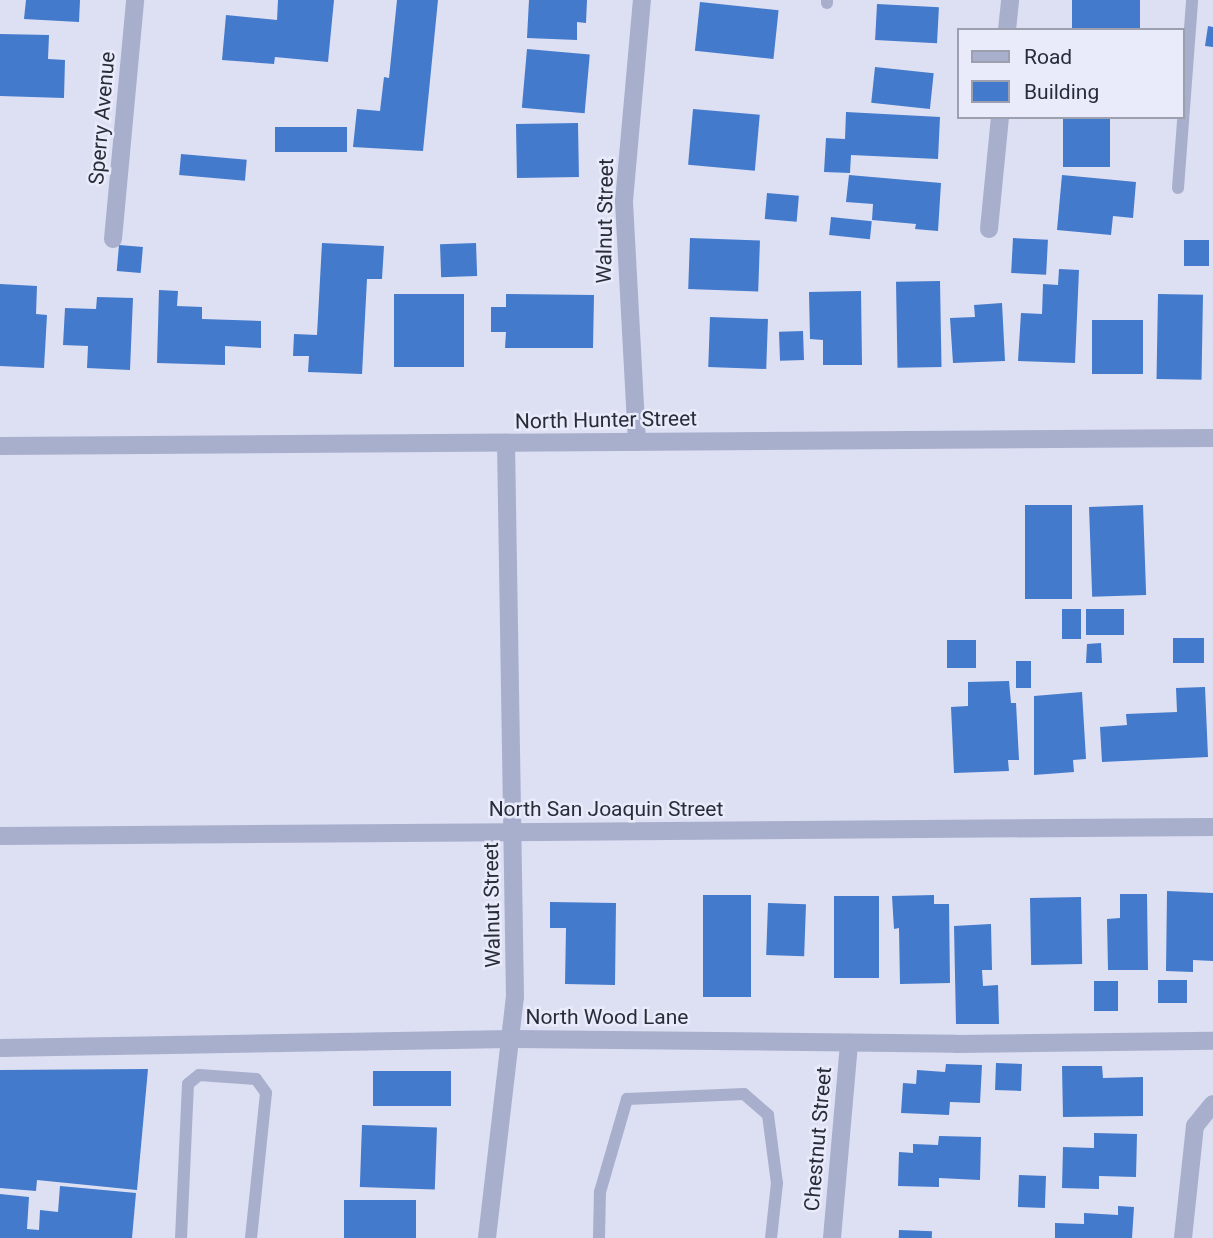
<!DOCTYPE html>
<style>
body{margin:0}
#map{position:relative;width:1213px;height:1238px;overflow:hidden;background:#dddff3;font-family:Roboto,sans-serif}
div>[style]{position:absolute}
.building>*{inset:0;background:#437acb;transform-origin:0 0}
.service>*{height:12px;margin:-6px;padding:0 6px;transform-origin:6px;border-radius:6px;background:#a8afcc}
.minor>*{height:18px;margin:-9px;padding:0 9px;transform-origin:9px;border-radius:9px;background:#a8afcc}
span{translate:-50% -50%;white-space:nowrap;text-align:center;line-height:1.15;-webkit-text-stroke:5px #e9ebfb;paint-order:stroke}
.street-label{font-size:21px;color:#282e39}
.legend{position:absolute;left:957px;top:28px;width:228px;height:91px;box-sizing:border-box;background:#e9ebfb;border:2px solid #9c9fad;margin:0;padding:9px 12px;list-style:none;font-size:21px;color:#282e39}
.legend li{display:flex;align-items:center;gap:14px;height:35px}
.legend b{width:35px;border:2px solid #9c9fad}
</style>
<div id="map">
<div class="building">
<div style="clip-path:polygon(26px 0,80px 0,79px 22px,24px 19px)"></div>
<div style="clip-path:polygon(278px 0,334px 0,328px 62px,275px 57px,274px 64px,222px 60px,226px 15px,277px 20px)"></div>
<div style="clip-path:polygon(397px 0,438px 0,423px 151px,353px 147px,357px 109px,380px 111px,384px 77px,389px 78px)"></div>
<div style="clip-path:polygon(529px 0,587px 0,586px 23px,577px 22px,577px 40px,527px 38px)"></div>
<div style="left:1072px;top:0;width:68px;height:29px"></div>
<div style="left:700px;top:2px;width:79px;height:49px;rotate:6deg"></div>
<div style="left:877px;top:4px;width:62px;height:36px;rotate:3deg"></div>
<div style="clip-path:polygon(1208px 26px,1213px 27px,1213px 47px,1205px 46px)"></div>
<div style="clip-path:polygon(0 34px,49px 35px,48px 59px,65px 60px,64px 98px,0 96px)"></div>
<div style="left:527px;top:49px;width:63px;height:59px;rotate:5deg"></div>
<div style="left:875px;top:67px;width:59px;height:36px;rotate:6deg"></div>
<div style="left:693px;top:109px;width:67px;height:56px;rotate:5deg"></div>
<div style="clip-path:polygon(846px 112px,940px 117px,938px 159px,851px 155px,850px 173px,824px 172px,826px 138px,845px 139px)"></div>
<div style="left:1063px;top:117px;width:47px;height:50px"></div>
<div style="left:578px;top:123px;width:54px;height:62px;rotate:89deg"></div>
<div style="left:275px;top:127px;width:72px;height:25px"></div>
<div style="left:181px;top:154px;width:66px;height:21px;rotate:5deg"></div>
<div style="clip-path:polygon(849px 175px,941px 183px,938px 231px,915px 229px,916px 224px,872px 220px,873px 204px,846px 202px)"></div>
<div style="clip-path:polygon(1062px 175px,1136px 182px,1133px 218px,1113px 216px,1111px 235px,1057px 230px)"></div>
<div style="left:767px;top:193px;width:32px;height:26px;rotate:5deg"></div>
<div style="left:831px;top:217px;width:41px;height:18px;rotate:6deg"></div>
<div style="left:690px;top:238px;width:70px;height:51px;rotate:2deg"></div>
<div style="left:1013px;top:238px;width:35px;height:35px;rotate:3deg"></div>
<div style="left:1184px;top:240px;width:25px;height:26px"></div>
<div style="clip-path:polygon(322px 243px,384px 246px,382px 279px,367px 279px,362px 374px,308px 372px,309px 356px,293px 356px,294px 334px,317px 335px)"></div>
<div style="left:476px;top:243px;width:33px;height:36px;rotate:88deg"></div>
<div style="left:119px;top:245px;width:24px;height:26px;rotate:5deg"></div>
<div style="clip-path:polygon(1059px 269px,1079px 270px,1075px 363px,1018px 361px,1021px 313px,1042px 314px,1043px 284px,1058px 285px)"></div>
<div style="left:940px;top:281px;width:86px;height:44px;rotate:89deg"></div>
<div style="clip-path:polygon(0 284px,37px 286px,36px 314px,47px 315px,44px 368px,0 366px)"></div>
<div style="clip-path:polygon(159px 290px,178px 291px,177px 306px,202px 307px,202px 319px,261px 321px,261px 348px,225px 346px,225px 365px,157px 363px)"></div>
<div style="clip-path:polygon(861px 291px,862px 365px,823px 365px,823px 340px,810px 339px,809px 292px)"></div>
<div style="left:394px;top:294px;width:70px;height:73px"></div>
<div style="clip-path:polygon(506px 294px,594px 295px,593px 348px,505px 348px,506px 332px,491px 332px,491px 307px,506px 307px)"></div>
<div style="left:1158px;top:294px;width:45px;height:85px;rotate:1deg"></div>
<div style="clip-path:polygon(97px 297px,133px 298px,130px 370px,87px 368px,88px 346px,63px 345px,65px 308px,96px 309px)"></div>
<div style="clip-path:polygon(1002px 303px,1005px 361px,953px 363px,950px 318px,975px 317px,974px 305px)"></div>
<div style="left:710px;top:317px;width:58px;height:50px;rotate:2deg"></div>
<div style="left:1092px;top:320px;width:51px;height:54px"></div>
<div style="left:803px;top:331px;width:29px;height:24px;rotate:88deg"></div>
<div style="left:1072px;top:505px;width:94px;height:47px;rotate:90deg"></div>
<div style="left:1143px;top:505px;width:90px;height:54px;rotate:88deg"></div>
<div style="left:1062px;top:609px;width:19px;height:30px"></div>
<div style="left:1086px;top:609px;width:38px;height:26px"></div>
<div style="left:1204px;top:638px;width:25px;height:31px;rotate:90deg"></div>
<div style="left:947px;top:640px;width:29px;height:28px"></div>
<div style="clip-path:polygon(1101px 643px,1102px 663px,1086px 663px,1087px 644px)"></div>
<div style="left:1016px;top:661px;width:15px;height:27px"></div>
<div style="clip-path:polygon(1009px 681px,1011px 703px,1016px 703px,1019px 760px,1008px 760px,1009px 771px,954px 773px,951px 707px,968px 706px,968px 682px)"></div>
<div style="clip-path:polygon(1205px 687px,1208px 757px,1102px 762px,1100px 727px,1127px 725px,1126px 714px,1177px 712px,1176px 688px)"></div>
<div style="clip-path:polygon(1082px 692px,1086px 759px,1073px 760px,1074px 772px,1034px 775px,1034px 696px)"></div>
<div style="clip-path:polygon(1167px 891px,1213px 893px,1213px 961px,1193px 960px,1193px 972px,1166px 971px)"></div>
<div style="clip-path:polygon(1120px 894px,1147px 894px,1148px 970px,1108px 970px,1107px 919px,1120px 918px)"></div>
<div style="left:703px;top:895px;width:48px;height:102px"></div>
<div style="clip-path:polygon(934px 895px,934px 904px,949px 904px,950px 983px,900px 984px,899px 928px,894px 929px,892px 896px)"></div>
<div style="left:834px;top:896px;width:45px;height:82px"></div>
<div style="left:1081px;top:897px;width:67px;height:51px;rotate:89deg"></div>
<div style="clip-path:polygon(550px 902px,616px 903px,615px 985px,565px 984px,566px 928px,550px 928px)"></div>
<div style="left:768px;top:903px;width:38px;height:52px;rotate:2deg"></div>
<div style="clip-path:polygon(991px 924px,992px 970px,982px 970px,983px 986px,998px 985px,999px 1024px,956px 1024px,954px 926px)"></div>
<div style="left:1158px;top:980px;width:29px;height:23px"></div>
<div style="left:1094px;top:981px;width:24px;height:30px"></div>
<div style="left:996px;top:1063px;width:26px;height:27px;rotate:2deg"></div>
<div style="clip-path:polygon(946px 1064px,982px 1065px,980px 1103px,950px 1102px,949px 1115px,901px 1113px,903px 1083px,916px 1084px,917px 1070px,945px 1072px)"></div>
<div style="clip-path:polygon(1062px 1066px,1102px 1066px,1103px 1078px,1143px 1077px,1143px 1116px,1063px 1117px)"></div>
<div style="clip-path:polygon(148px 1069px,137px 1190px,37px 1180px,36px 1191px,0 1188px,0 1070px)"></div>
<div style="left:373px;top:1071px;width:78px;height:35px"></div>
<div style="left:362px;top:1125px;width:75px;height:62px;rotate:2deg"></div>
<div style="clip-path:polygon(1094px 1133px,1137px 1134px,1136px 1177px,1099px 1176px,1099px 1189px,1062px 1188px,1063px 1147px,1094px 1148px)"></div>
<div style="clip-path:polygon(939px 1136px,981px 1137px,980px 1180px,939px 1178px,939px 1187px,898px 1186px,899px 1152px,913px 1153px,913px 1144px,938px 1145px)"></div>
<div style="left:1019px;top:1175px;width:27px;height:32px;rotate:2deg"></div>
<div style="clip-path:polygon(60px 1186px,136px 1193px,132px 1238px,0 1238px,0 1194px,29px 1197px,27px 1229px,39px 1230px,40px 1210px,58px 1212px)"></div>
<div style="left:344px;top:1200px;width:72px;height:38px"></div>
<div style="clip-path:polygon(1118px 1206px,1134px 1207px,1132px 1238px,1055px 1238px,1055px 1223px,1084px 1224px,1084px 1213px,1118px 1215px)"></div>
<div style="left:899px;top:1230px;width:33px;height:8px;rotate:2deg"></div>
</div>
<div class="service">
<div style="left:827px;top:3px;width:3px;rotate:-90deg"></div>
<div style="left:1178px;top:188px;width:189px;rotate:-85.7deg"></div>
<div style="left:181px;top:1238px;width:154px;rotate:-87.4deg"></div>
<div style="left:188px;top:1084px;width:14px;rotate:-39deg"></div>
<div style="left:199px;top:1075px;width:57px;rotate:4deg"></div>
<div style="left:256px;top:1079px;width:17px;rotate:54deg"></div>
<div style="left:266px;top:1093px;width:146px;rotate:95.9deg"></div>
<div style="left:599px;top:1238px;width:46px;rotate:-88.8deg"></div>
<div style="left:600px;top:1192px;width:97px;rotate:-73.8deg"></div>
<div style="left:627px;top:1099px;width:117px;rotate:-2.4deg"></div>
<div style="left:744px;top:1094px;width:32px;rotate:41deg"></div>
<div style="left:768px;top:1115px;width:69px;rotate:82.5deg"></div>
<div style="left:777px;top:1183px;width:55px;rotate:96.2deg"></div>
</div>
<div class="minor">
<div style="left:1007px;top:30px;width:30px;rotate:-84deg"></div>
<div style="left:989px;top:229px;width:113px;rotate:-84.4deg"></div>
<div style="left:113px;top:239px;width:240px;rotate:-84.7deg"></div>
<div style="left:637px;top:442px;width:241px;rotate:-93.1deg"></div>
<div style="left:624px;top:201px;width:202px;rotate:-84.9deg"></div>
<div style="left:0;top:446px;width:1213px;rotate:-0.38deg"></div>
<div style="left:0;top:836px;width:1213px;rotate:-0.43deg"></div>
<div style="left:0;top:1048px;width:514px;rotate:-1deg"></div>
<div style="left:514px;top:1039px;width:442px;rotate:0.6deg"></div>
<div style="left:956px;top:1044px;width:257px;rotate:-0.7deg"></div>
<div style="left:487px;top:1238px;width:243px;rotate:-83.4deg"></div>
<div style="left:515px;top:997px;width:553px;rotate:-90.93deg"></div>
<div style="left:832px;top:1238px;width:196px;rotate:-85deg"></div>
<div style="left:1183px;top:1238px;width:113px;rotate:-83.9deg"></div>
<div style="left:1195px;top:1126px;width:28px;rotate:-51deg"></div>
</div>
<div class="street-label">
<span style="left:102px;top:118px;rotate:-85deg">Sperry Avenue</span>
<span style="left:605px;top:221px;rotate:-89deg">Walnut Street</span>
<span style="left:606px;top:420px;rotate:-1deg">North Hunter Street</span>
<span style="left:606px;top:809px">North San Joaquin Street</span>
<span style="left:492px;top:905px;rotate:-91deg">Walnut Street</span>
<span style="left:607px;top:1017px">North Wood Lane</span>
<span style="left:818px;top:1139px;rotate:-85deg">Chestnut Street</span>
</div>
<ul class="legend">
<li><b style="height:9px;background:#a8afcc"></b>Road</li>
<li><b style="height:19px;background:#437acb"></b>Building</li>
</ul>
</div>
